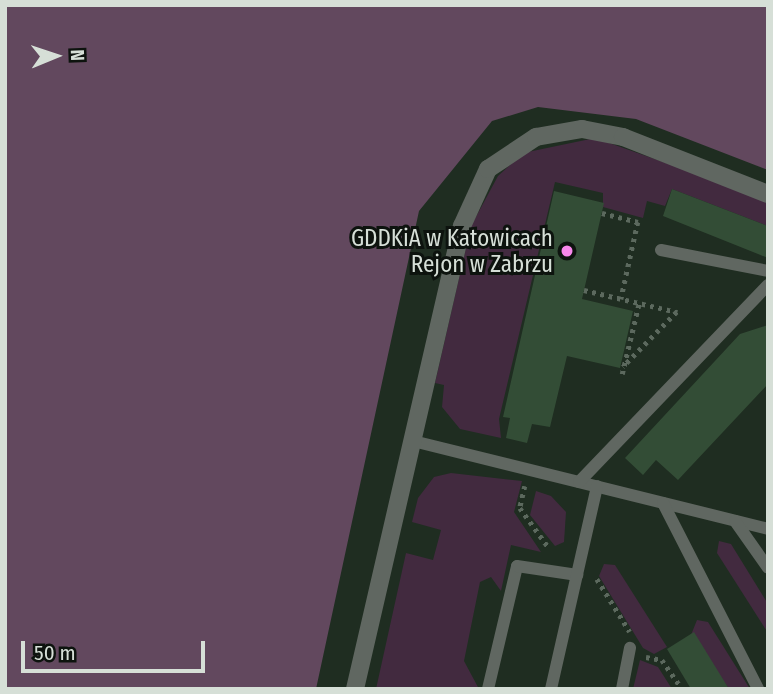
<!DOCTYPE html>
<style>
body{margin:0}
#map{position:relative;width:773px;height:694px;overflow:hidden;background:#1f2d21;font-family:"Fira Sans Condensed",sans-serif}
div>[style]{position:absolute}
.green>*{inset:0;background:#422a3f}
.forest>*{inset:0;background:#62485e}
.building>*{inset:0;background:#334d36}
.path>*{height:4.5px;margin-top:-2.25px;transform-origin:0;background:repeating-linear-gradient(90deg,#5c695e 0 3.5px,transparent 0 8.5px)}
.service>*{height:12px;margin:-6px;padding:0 6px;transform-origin:6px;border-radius:6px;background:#606761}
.minor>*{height:18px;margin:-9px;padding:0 9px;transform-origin:9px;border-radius:9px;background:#606761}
.dots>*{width:19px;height:19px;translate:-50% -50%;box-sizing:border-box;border:4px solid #0d130e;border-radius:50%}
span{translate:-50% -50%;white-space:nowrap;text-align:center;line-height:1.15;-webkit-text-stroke:6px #0d130e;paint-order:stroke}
.poi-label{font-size:23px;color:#d6dfd7}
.right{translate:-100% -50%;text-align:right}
.frame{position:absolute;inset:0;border:7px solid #d6dfd7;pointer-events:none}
.north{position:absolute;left:21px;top:21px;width:70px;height:70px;-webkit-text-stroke:5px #0d130e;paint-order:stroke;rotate:88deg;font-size:19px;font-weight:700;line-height:28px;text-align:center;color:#d6dfd7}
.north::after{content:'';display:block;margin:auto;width:24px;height:32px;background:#d6dfd7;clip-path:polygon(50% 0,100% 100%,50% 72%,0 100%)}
.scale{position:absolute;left:21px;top:641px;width:184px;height:32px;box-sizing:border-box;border:4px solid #d6dfd7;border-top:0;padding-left:9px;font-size:21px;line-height:24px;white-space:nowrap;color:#d6dfd7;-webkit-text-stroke:5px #0d130e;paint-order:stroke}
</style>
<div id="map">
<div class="green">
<div style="clip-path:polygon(595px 138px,768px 199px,768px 226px,672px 189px,665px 206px,647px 201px,643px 218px,603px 207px,603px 193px,555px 182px,499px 419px,501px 438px,460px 429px,442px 407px,444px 385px,435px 383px,471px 226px,498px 176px,523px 153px)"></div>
<div style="clip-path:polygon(451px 473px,522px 481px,514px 512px,541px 552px,511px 545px,501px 591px,491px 577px,480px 582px,464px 661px,479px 689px,376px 689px,406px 553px,433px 560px,441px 530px,412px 522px,418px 498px,434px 477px)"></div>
<div style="clip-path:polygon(536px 491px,551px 496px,566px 512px,564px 542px,555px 546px,530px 515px)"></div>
<div style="clip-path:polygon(719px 541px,731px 544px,768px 604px,768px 633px,717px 553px)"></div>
<div style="clip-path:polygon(604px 564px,615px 565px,667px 647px,654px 654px,643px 648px,599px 576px)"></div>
<div style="clip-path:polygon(697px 620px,708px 622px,750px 689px,729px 689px,691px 635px)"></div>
<div style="clip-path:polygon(640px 660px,658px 667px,672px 689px,633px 689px)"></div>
</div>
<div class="forest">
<div style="clip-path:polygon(5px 5px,768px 5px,768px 170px,636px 119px,538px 107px,492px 121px,419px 211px,316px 689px,5px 689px)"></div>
</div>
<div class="building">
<div style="clip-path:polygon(672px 189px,768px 226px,768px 258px,663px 216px)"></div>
<div style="clip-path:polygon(554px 191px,604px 203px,582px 299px,633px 311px,620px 368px,567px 356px,550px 427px,532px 424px,527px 443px,506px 438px,510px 418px,503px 417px)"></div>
<div style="clip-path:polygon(768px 325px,768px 384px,678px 480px,656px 460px,643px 475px,625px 458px,740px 334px)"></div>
<div style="clip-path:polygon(694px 632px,729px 689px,691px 689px,667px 649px)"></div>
</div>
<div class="path">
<div style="left:602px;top:213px;width:37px;rotate:14deg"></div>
<div style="left:638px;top:222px;width:79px;rotate:102.4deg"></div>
<div style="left:584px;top:290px;width:96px;rotate:13.3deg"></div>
<div style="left:677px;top:312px;width:77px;rotate:134.5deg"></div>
<div style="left:622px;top:374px;width:73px;rotate:-76.5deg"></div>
<div style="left:525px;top:486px;width:23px;rotate:103deg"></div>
<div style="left:520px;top:508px;width:49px;rotate:54.1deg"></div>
<div style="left:597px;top:579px;width:62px;rotate:58.1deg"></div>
<div style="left:646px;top:657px;width:16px;rotate:11deg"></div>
<div style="left:662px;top:660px;width:35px;rotate:55deg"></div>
</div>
<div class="service">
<div style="left:661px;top:250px;width:109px;rotate:11.1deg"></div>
<div style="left:413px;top:441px;width:366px;rotate:13.9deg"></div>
<div style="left:579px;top:482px;width:273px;rotate:-46.2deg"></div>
<div style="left:663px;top:503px;width:209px;rotate:62.9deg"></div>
<div style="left:735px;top:521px;width:57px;rotate:54.9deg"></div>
<div style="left:488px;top:689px;width:126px;rotate:-76.7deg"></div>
<div style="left:517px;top:566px;width:61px;rotate:8.5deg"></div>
<div style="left:551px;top:689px;width:208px;rotate:-77.2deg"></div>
<div style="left:622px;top:689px;width:42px;rotate:-79deg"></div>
</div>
<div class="minor">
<div style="left:355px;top:689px;width:475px;rotate:-77deg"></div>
<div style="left:462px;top:226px;width:63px;rotate:-65.5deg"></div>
<div style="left:488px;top:169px;width:58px;rotate:-33.7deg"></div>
<div style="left:536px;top:137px;width:47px;rotate:-9.9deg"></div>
<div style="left:582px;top:129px;width:42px;rotate:11deg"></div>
<div style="left:623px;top:137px;width:156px;rotate:21.5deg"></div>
</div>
<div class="dots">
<div style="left:567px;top:251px;background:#f888eb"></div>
</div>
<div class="poi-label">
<span class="right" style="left:553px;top:251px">GDDKiA w Katowicach<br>Rejon w Zabrzu</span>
</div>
<div class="frame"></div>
<div class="north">N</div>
<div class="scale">50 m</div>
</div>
